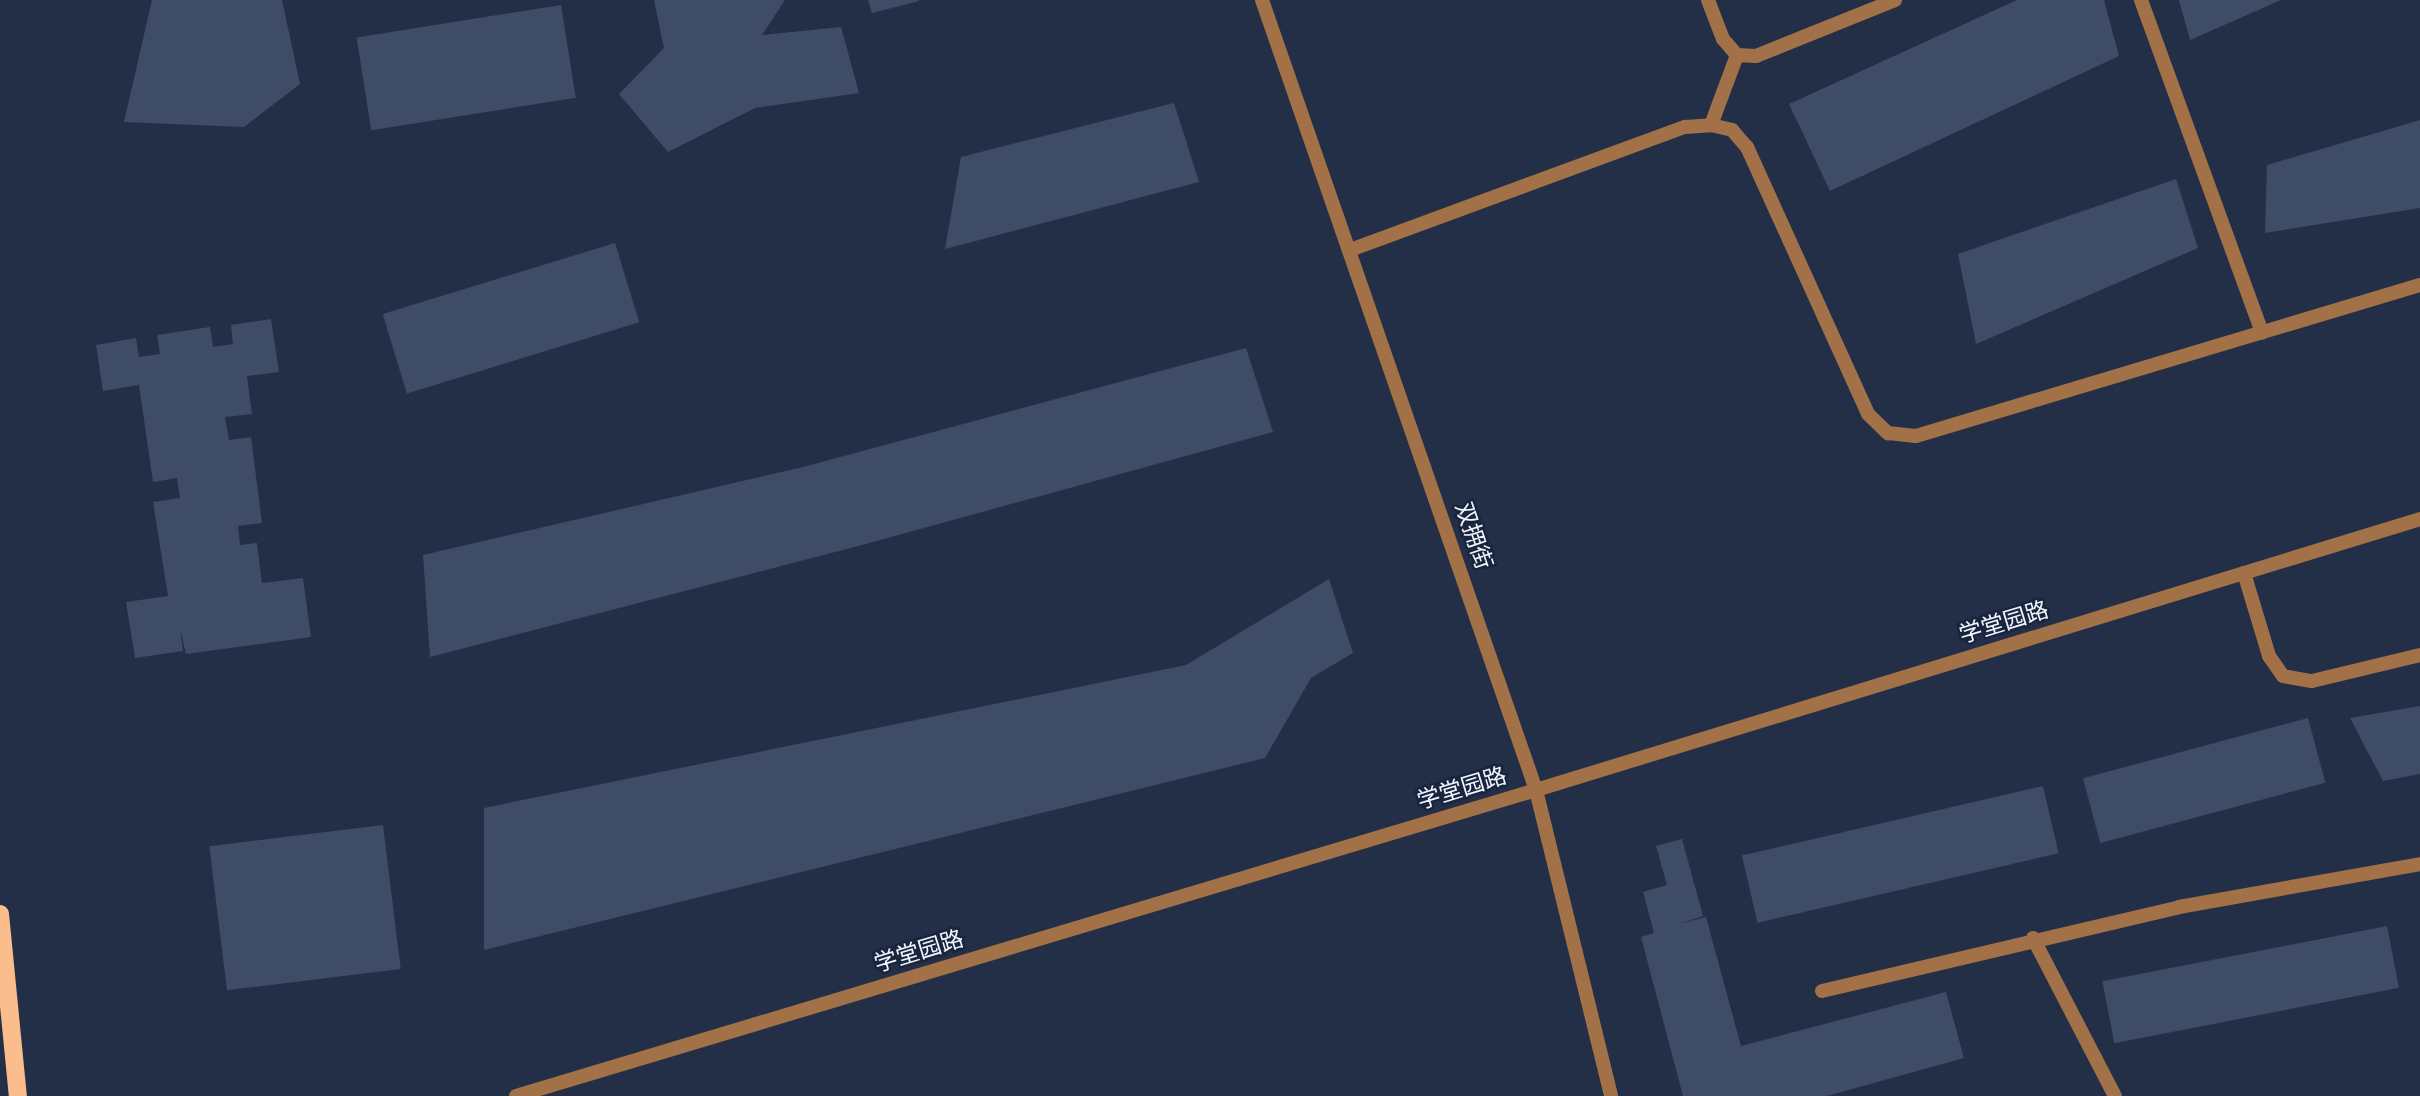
<!DOCTYPE html>
<meta charset="utf-8">
<style>
body{margin:0}
#map{position:relative;width:2420px;height:1096px;overflow:hidden;background:#232f47;font-family:"Sofia Sans Condensed","Noto Sans SC",sans-serif}
div>[style]{position:absolute}
.building>*{inset:0;background:#3f4c67;transform-origin:0 0}
.minor>*{height:14px;margin:-7px;padding:0 7px;transform-origin:7px;border-radius:7px;background:#a27147}
.tertiary>*{height:14px;margin:-7px;padding:0 7px;transform-origin:7px;border-radius:7px;background:#a27147}
.primary>*{height:18px;margin:-9px;padding:0 9px;transform-origin:9px;border-radius:9px;background:#fabd8b}
span{translate:-50% -50%;white-space:nowrap;text-align:center;line-height:1.15;-webkit-text-stroke:5px #19253c;paint-order:stroke}
.street-label{font-size:23px;color:#f0f5ff}
</style>
<div id="map">
<div class="building">
<div style="clip-path:polygon(152px 0,282px 0,300px 84px,244px 127px,124px 122px)"></div>
<div style="clip-path:polygon(654px 0,785px 0,762px 35px,841px 27px,859px 93px,755px 108px,668px 152px,619px 94px,664px 48px)"></div>
<div style="clip-path:polygon(868px 0,919px 0,919px 1px,872px 13px)"></div>
<div style="clip-path:polygon(2017px 0,2104px 0,2119px 56px,1830px 191px,1789px 104px)"></div>
<div style="clip-path:polygon(2179px 0,2281px 0,2190px 40px)"></div>
<div style="left:561px;top:5px;width:94px;height:207px;rotate:81deg"></div>
<div style="clip-path:polygon(1174px 103px,1199px 182px,945px 249px,961px 157px)"></div>
<div style="clip-path:polygon(2420px 120px,2420px 208px,2265px 233px,2267px 165px)"></div>
<div style="clip-path:polygon(2176px 179px,2198px 248px,1976px 344px,1958px 254px)"></div>
<div style="left:615px;top:243px;width:83px;height:243px;rotate:73deg"></div>
<div style="clip-path:polygon(271px 319px,279px 372px,247px 376px,252px 414px,225px 417px,229px 440px,251px 437px,262px 523px,238px 526px,240px 545px,257px 543px,262px 583px,303px 578px,311px 637px,186px 654px,180px 629px,183px 651px,135px 658px,126px 602px,168px 596px,153px 502px,180px 498px,177px 478px,153px 482px,139px 385px,103px 391px,96px 345px,136px 338px,139px 357px,160px 354px,157px 335px,210px 327px,213px 347px,233px 344px,231px 325px)"></div>
<div style="clip-path:polygon(1246px 348px,1273px 432px,862px 545px,430px 657px,423px 555px,803px 467px)"></div>
<div style="clip-path:polygon(1329px 579px,1353px 653px,1311px 678px,1265px 758px,484px 950px,484px 808px,1186px 665px)"></div>
<div style="clip-path:polygon(2420px 706px,2420px 774px,2383px 781px,2350px 718px)"></div>
<div style="left:2308px;top:718px;width:67px;height:233px;rotate:75deg"></div>
<div style="left:2043px;top:786px;width:69px;height:309px;rotate:77deg"></div>
<div style="left:383px;top:825px;width:145px;height:175px;rotate:83deg"></div>
<div style="clip-path:polygon(1682px 839px,1703px 916px,1679px 924px,1706px 917px,1741px 1046px,1946px 992px,1964px 1058px,1827px 1096px,1683px 1096px,1641px 937px,1654px 933px,1643px 892px,1667px 885px,1656px 846px)"></div>
<div style="left:2387px;top:926px;width:63px;height:290px;rotate:79deg"></div>
</div>
<div class="minor">
<div style="left:1708px;top:0;width:42px;rotate:69deg"></div>
<div style="left:1723px;top:39px;width:21px;rotate:49deg"></div>
<div style="left:1737px;top:55px;width:19px;rotate:3deg"></div>
<div style="left:1756px;top:56px;width:150px;rotate:-21.9deg"></div>
<div style="left:2141px;top:0;width:354px;rotate:70deg"></div>
<div style="left:1711px;top:125px;width:75px;rotate:-69.6deg"></div>
<div style="left:1350px;top:250px;width:357px;rotate:-20.2deg"></div>
<div style="left:1685px;top:127px;width:26px;rotate:-4deg"></div>
<div style="left:1711px;top:125px;width:22px;rotate:13deg"></div>
<div style="left:1732px;top:130px;width:23px;rotate:49deg"></div>
<div style="left:1747px;top:147px;width:293px;rotate:65.6deg"></div>
<div style="left:1868px;top:414px;width:28px;rotate:44deg"></div>
<div style="left:1888px;top:433px;width:28px;rotate:6deg"></div>
<div style="left:1916px;top:436px;width:526px;rotate:-16.68deg"></div>
<div style="left:2244px;top:573px;width:87px;rotate:73.2deg"></div>
<div style="left:2269px;top:656px;width:24px;rotate:55deg"></div>
<div style="left:2283px;top:676px;width:29px;rotate:10deg"></div>
<div style="left:2312px;top:681px;width:111px;rotate:-13.5deg"></div>
<div style="left:1536px;top:790px;width:925px;rotate:-17.04deg"></div>
<div style="left:2033px;top:938px;width:178px;rotate:62.6deg"></div>
<div style="left:1822px;top:991px;width:367px;rotate:-13.2deg"></div>
<div style="left:2179px;top:907px;width:245px;rotate:-10.1deg"></div>
</div>
<div class="tertiary">
<div style="left:1262px;top:0;width:836px;rotate:70.87deg"></div>
<div style="left:1536px;top:790px;width:315px;rotate:76.2deg"></div>
<div style="left:516px;top:1096px;width:1065px;rotate:-16.7deg"></div>
</div>
<div class="primary">
<div style="left:0;top:914px;width:183px;rotate:84.4deg"></div>
</div>
<div class="street-label">
<span style="left:1473px;top:536px;rotate:71deg">双拥街</span>
<span style="left:2004px;top:623px;rotate:-17deg">学堂园路</span>
<span style="left:1462px;top:789px;rotate:-17deg">学堂园路</span>
<span style="left:919px;top:952px;rotate:-17deg">学堂园路</span>
</div>
</div>
